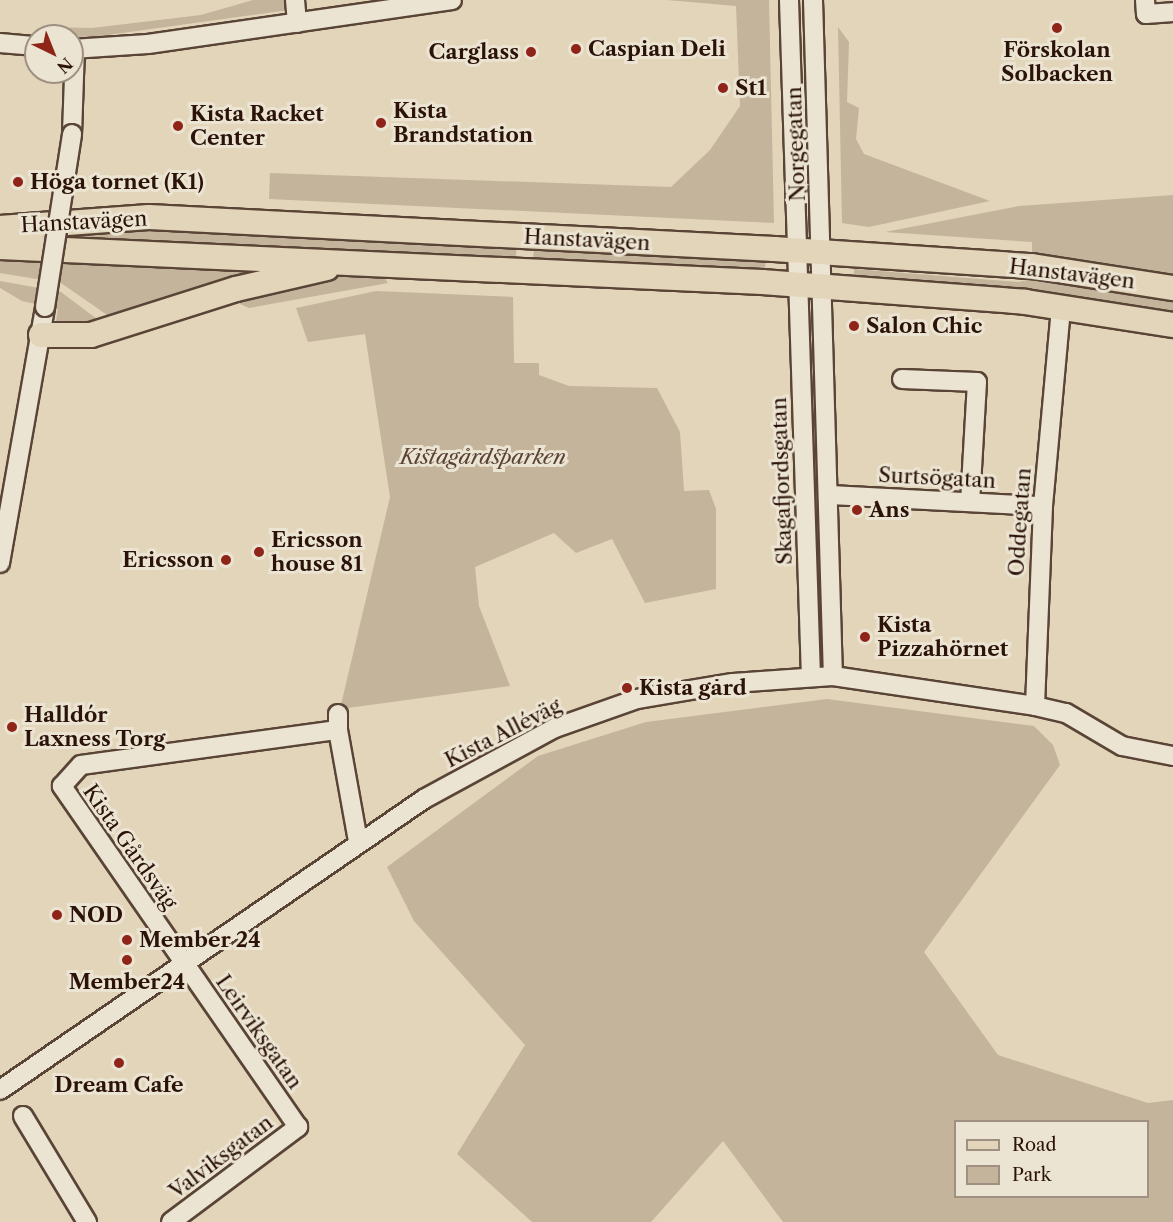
<!DOCTYPE html>
<meta charset="utf-8">
<style>
body{margin:0}
#map{position:relative;width:1173px;height:1222px;overflow:hidden;background:#e2d5b9;font-family:"Libre Caslon Text",serif}
div>[style]{position:absolute}
.green>*{inset:0;background:#c3b49b}
.roads{filter:drop-shadow(2px 0 #594436) drop-shadow(-2px 0 #594436) drop-shadow(0 2px #594436) drop-shadow(0 -2px #594436)}
.minor>*{height:18px;margin:-9px;padding:0 9px;transform-origin:9px;border-radius:9px;background:#ece4d2}
.major>*{height:24px;margin:-12px;padding:0 12px;transform-origin:12px;border-radius:12px;background:#e2d5b9}
.bridges{filter:drop-shadow(2px 0 #594436) drop-shadow(-2px 0 #594436) drop-shadow(0 2px #594436) drop-shadow(0 -2px #594436)}
.minor-bridge>*{height:18px;margin:-9px;padding:0 9px;transform-origin:9px;border-radius:9px;background:#ece4d2}
.dots>*{width:16px;height:16px;translate:-50% -50%;box-sizing:border-box;border:3px solid #ece4d2;border-radius:50%}
span{translate:-50% -50%;white-space:nowrap;text-align:center;line-height:1.15;-webkit-text-stroke:6px #ece4d2;paint-order:stroke}
.poi-label{font-size:21px;color:#2b130a;font-weight:700}
.left{translate:0 -50%;text-align:left}
.right{translate:-100% -50%;text-align:right}
.street-label{font-size:21px;color:#2b130a}
.park-label{font-size:21px;color:#594336;font-style:italic}
.legend{position:absolute;left:954px;top:1120px;width:195px;height:78px;box-sizing:border-box;background:#ece4d2;border:2px solid #9f9082;margin:0;padding:8px 10px;list-style:none;font-size:18px;color:#2b130a}
.legend li{display:flex;align-items:center;gap:12px;height:30px}
.legend b{width:30px;border:2px solid #9f9082}
.north{position:absolute;left:24px;top:24px;width:60px;height:60px;box-sizing:border-box;background:#ece4d2;border:2px solid #9f9082;border-radius:50%;rotate:137deg;font-size:16px;font-weight:700;line-height:24px;text-align:center;color:#2b130a}
.north::after{content:'';display:block;margin:auto;width:21px;height:27px;background:#8f2418;clip-path:polygon(50% 0,100% 100%,50% 72%,0 100%)}
</style>
<div id="map">
<div class="green">
<div style="clip-path:polygon(253px 0,288px 0,289px 10px,93px 37px,46px 36px,47px 27px,92px 28px,201px 15px)"></div>
<div style="clip-path:polygon(667px 0,769px 0,774px 223px,269px 199px,270px 173px,671px 187px,710px 150px,740px 106px,736px 6px)"></div>
<div style="clip-path:polygon(838px 27px,849px 42px,847px 102px,859px 108px,856px 139px,864px 154px,990px 201px,869px 227px,842px 223px)"></div>
<div style="clip-path:polygon(1173px 195px,1173px 281px,1056px 262px,1032px 252px,1032px 242px,885px 232px,1019px 206px)"></div>
<div style="clip-path:polygon(128px 224px,517px 245px,515px 263px,74px 240px,74px 227px)"></div>
<div style="clip-path:polygon(534px 247px,766px 258px,765px 269px,533px 263px)"></div>
<div style="clip-path:polygon(0 255px,294px 264px,113px 319px,61px 283px,0 273px)"></div>
<div style="clip-path:polygon(854px 269px,1019px 282px,1040px 277px,1173px 299px,1173px 318px,854px 279px)"></div>
<div style="clip-path:polygon(382px 274px,388px 283px,249px 308px,240px 304px,241px 297px,311px 276px)"></div>
<div style="clip-path:polygon(0 281px,61px 292px,101px 322px,73px 326px,56px 321px,58px 309px,22px 301px,0 288px)"></div>
<div style="clip-path:polygon(376px 291px,513px 297px,514px 363px,539px 363px,539px 375px,569px 386px,657px 388px,680px 432px,684px 491px,709px 490px,716px 509px,716px 589px,645px 603px,612px 539px,576px 553px,554px 533px,475px 567px,479px 606px,510px 686px,340px 709px,390px 497px,365px 334px,308px 342px,296px 308px)"></div>
<div style="clip-path:polygon(evenodd,827px 699px,1034px 726px,1053px 745px,1060px 765px,924px 952px,998px 1055px,1148px 1103px,1173px 1100px,1173px 1222px,783px 1222px,723px 1141px,651px 1222px,532px 1222px,457px 1154px,525px 1045px,414px 921px,387px 867px,538px 756px,646px 722px,827px 699px,956px 1122px,1148px 1122px,1148px 1196px,956px 1196px,956px 1122px)"></div>
</div>
<div class="roads">
<div class="minor">
<div style="left:295px;top:0;width:23px;rotate:85deg"></div>
<div style="left:789px;top:0;width:676px;rotate:88.14deg"></div>
<div style="left:813px;top:0;width:676px;rotate:88.31deg"></div>
<div style="left:1145px;top:0;width:14px;rotate:86deg"></div>
<div style="left:1146px;top:14px;width:27px;rotate:-4deg"></div>
<div style="left:0;top:43px;width:36px;rotate:5deg"></div>
<div style="left:72px;top:49px;width:76px;rotate:-3.8deg"></div>
<div style="left:148px;top:44px;width:307px;rotate:-8.2deg"></div>
<div style="left:72px;top:134px;width:85px;rotate:-88deg"></div>
<div style="left:902px;top:379px;width:75px;rotate:2.3deg"></div>
<div style="left:977px;top:382px;width:120px;rotate:93.3deg"></div>
<div style="left:830px;top:495px;width:213px;rotate:3deg"></div>
<div style="left:0;top:563px;width:260px;rotate:-80deg"></div>
<div style="left:1035px;top:706px;width:200px;rotate:-87.7deg"></div>
<div style="left:1043px;top:506px;width:199px;rotate:-84.8deg"></div>
<div style="left:338px;top:730px;width:113px;rotate:79.8deg"></div>
<div style="left:0;top:1090px;width:514px;rotate:-34.46deg"></div>
<div style="left:424px;top:799px;width:149px;rotate:-28.5deg"></div>
<div style="left:555px;top:728px;width:87px;rotate:-19.5deg"></div>
<div style="left:637px;top:699px;width:97px;rotate:-9.5deg"></div>
<div style="left:733px;top:683px;width:100px;rotate:-4deg"></div>
<div style="left:833px;top:676px;width:204px;rotate:8.4deg"></div>
<div style="left:1035px;top:706px;width:32px;rotate:13deg"></div>
<div style="left:1066px;top:713px;width:65px;rotate:30.5deg"></div>
<div style="left:1122px;top:746px;width:52px;rotate:11.1deg"></div>
<div style="left:23px;top:1116px;width:124px;rotate:58.9deg"></div>
<div style="left:171px;top:1222px;width:159px;rotate:-36.8deg"></div>
<div style="left:298px;top:1127px;width:415px;rotate:-124.7deg"></div>
<div style="left:62px;top:786px;width:28px;rotate:-48deg"></div>
<div style="left:81px;top:765px;width:259px;rotate:-7.8deg"></div>
<div style="left:338px;top:730px;width:16px;rotate:-90deg"></div>
</div>
<div class="major">
<div style="left:0;top:228px;width:149px;rotate:-4.2deg"></div>
<div style="left:149px;top:217px;width:626px;rotate:2.93deg"></div>
<div style="left:774px;top:249px;width:259px;rotate:3.8deg"></div>
<div style="left:1032px;top:266px;width:143px;rotate:8.9deg"></div>
<div style="left:0;top:247px;width:763px;rotate:2.63deg"></div>
<div style="left:762px;top:282px;width:264px;rotate:4.3deg"></div>
<div style="left:1025px;top:302px;width:150px;rotate:8.8deg"></div>
<div style="left:41px;top:335px;width:50px"></div>
<div style="left:91px;top:335px;width:152px;rotate:-17.6deg"></div>
<div style="left:236px;top:289px;width:93px;rotate:-13deg"></div>
</div>
</div>
<div class="bridges">
<div class="minor-bridge">
<div style="left:45px;top:307px;width:175px;rotate:-81.1deg"></div>
</div>
</div>
<div class="dots">
<div style="left:1057px;top:28px;background:#8f2418"></div>
<div style="left:576px;top:49px;background:#8f2418"></div>
<div style="left:531px;top:52px;background:#8f2418"></div>
<div style="left:723px;top:88px;background:#8f2418"></div>
<div style="left:381px;top:123px;background:#8f2418"></div>
<div style="left:178px;top:126px;background:#8f2418"></div>
<div style="left:18px;top:182px;background:#8f2418"></div>
<div style="left:854px;top:326px;background:#8f2418"></div>
<div style="left:857px;top:510px;background:#8f2418"></div>
<div style="left:259px;top:552px;background:#8f2418"></div>
<div style="left:226px;top:560px;background:#8f2418"></div>
<div style="left:865px;top:637px;background:#8f2418"></div>
<div style="left:627px;top:688px;background:#8f2418"></div>
<div style="left:12px;top:727px;background:#8f2418"></div>
<div style="left:57px;top:915px;background:#8f2418"></div>
<div style="left:127px;top:940px;background:#8f2418"></div>
<div style="left:127px;top:960px;background:#8f2418"></div>
<div style="left:119px;top:1063px;background:#8f2418"></div>
</div>
<div class="poi-label">
<span class="left" style="left:588px;top:49px">Caspian Deli</span>
<span style="left:1057px;top:62px">Förskolan<br>Solbacken</span>
<span class="right" style="left:519px;top:52px">Carglass</span>
<span class="left" style="left:735px;top:88px">St1</span>
<span class="left" style="left:393px;top:123px">Kista<br>Brandstation</span>
<span class="left" style="left:190px;top:126px">Kista Racket<br>Center</span>
<span class="left" style="left:30px;top:182px">Höga tornet (K1)</span>
<span class="left" style="left:866px;top:326px">Salon Chic</span>
<span class="left" style="left:869px;top:510px">Ans</span>
<span class="left" style="left:271px;top:552px">Ericsson<br>house 81</span>
<span class="right" style="left:214px;top:560px">Ericsson</span>
<span class="left" style="left:877px;top:637px">Kista<br>Pizzahörnet</span>
<span class="left" style="left:639px;top:688px">Kista gård</span>
<span class="left" style="left:24px;top:727px">Halldór<br>Laxness Torg</span>
<span class="left" style="left:69px;top:915px">NOD</span>
<span class="left" style="left:139px;top:940px">Member 24</span>
<span style="left:127px;top:982px">Member24</span>
<span style="left:119px;top:1085px">Dream Cafe</span>
</div>
<div class="street-label">
<span style="left:796px;top:144px;rotate:-92deg">Norgegatan</span>
<span style="left:84px;top:222px;rotate:-3deg">Hanstavägen</span>
<span style="left:587px;top:240px;rotate:3deg">Hanstavägen</span>
<span style="left:1072px;top:274px;rotate:7deg">Hanstavägen</span>
<span style="left:937px;top:478px;rotate:3deg">Surtsögatan</span>
<span style="left:782px;top:481px;rotate:-92deg">Skagafjordsgatan</span>
<span style="left:1020px;top:522px;rotate:-86deg">Oddegatan</span>
<span style="left:503px;top:733px;rotate:-27deg">Kista Alléväg</span>
<span style="left:130px;top:847px;rotate:55deg">Kista Gårdsväg</span>
<span style="left:259px;top:1032px;rotate:55deg">Leirviksgatan</span>
<span style="left:221px;top:1157px;rotate:-37deg">Valviksgatan</span>
</div>
<div class="park-label">
<span style="left:483px;top:457px">Kistagårdsparken</span>
</div>
<ul class="legend">
<li><b style="height:8px;background:#e2d5b9"></b>Road</li>
<li><b style="height:16px;background:#c3b49b"></b>Park</li>
</ul>
<div class="north">N</div>
</div>
